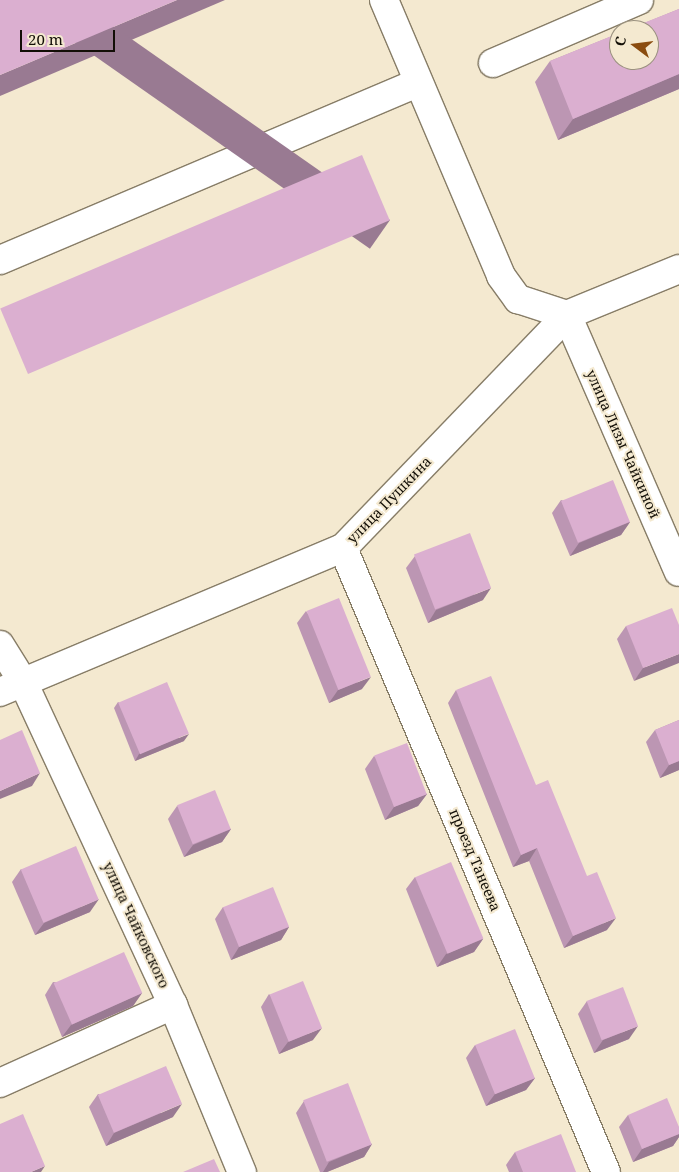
<!DOCTYPE html>
<meta charset="utf-8">
<style>
body{margin:0}
#map{position:relative;width:679px;height:1172px;overflow:hidden;background:#f4e9d0;font-family:"Noto Serif",serif}
div>[style]{position:absolute}
.roads{filter:drop-shadow(1px 0 #877d67) drop-shadow(-1px 0 #877d67) drop-shadow(0 1px #877d67) drop-shadow(0 -1px #877d67)}
.minor>*{height:28px;margin:-14px;padding:0 14px;transform-origin:14px;border-radius:14px;background:#fff}
.wall>*{inset:0;background:#bc96b3}
.shaded-wall>*{inset:0;background:#997a92;transform-origin:0 0}
.building>*{inset:0;background:#dbafd0;transform-origin:0 0}
span{translate:-50% -50%;white-space:nowrap;text-align:center;line-height:1.15;-webkit-text-stroke:4px #f4e9d0;paint-order:stroke}
.street-label{font-size:14px;color:#120e06}
.north{position:absolute;left:609px;top:20px;width:50px;height:50px;box-sizing:border-box;background:#f4e9d0;border:1px solid #9a917f;border-radius:50%;rotate:285deg;font-size:14px;font-weight:700;line-height:20px;text-align:center;color:#120e06}
.north::after{content:'';display:block;margin:auto;width:18px;height:22px;background:#8a4c0f;clip-path:polygon(50% 0,100% 100%,50% 72%,0 100%)}
.scale{position:absolute;left:20px;top:30px;width:95px;height:22px;box-sizing:border-box;border:2px solid #120e06;border-top:0;padding-left:6px;font-size:15px;line-height:18px;white-space:nowrap;color:#120e06;-webkit-text-stroke:4px #f4e9d0;paint-order:stroke}
</style>
<div id="map">
<div class="roads">
<div class="minor">
<div style="left:384px;top:0;width:300px;rotate:67deg"></div>
<div style="left:501px;top:276px;width:29px;rotate:54deg"></div>
<div style="left:518px;top:299px;width:52px;rotate:18.1deg"></div>
<div style="left:567px;top:315px;width:280px;rotate:66.5deg"></div>
<div style="left:493px;top:63px;width:159px;rotate:-23.3deg"></div>
<div style="left:0;top:260px;width:453px;rotate:-23deg"></div>
<div style="left:343px;top:548px;width:677px;rotate:67.15deg"></div>
<div style="left:0;top:645px;width:44px;rotate:58.1deg"></div>
<div style="left:23px;top:682px;width:356px;rotate:65.1deg"></div>
<div style="left:173px;top:1005px;width:181px;rotate:67.6deg"></div>
<div style="left:0;top:692px;width:372px;rotate:-22.8deg"></div>
<div style="left:343px;top:548px;width:323px;rotate:-46.1deg"></div>
<div style="left:567px;top:315px;width:121px;rotate:-22.3deg"></div>
<div style="left:0;top:1083px;width:190px;rotate:-24.3deg"></div>
</div>
</div>
<div class="wall">
<div style="clip-path:polygon(679px 9px,679px 89px,558px 140px,535px 82px,550px 61px)"></div>
<div style="clip-path:polygon(561px 500px,630px 522px,621px 535px,570px 556px,552px 513px)"></div>
<div style="clip-path:polygon(415px 556px,483px 600px,428px 623px,406px 568px)"></div>
<div style="clip-path:polygon(306px 611px,362px 689px,329px 703px,297px 623px)"></div>
<div style="clip-path:polygon(679px 625px,634px 681px,617px 639px,626px 626px)"></div>
<div style="clip-path:polygon(456px 690px,607px 930px,564px 948px,529px 861px,513px 867px,448px 703px)"></div>
<div style="clip-path:polygon(118px 702px,184px 741px,135px 761px,114px 708px)"></div>
<div style="clip-path:polygon(679px 720px,679px 770px,660px 778px,646px 742px,655px 730px)"></div>
<div style="clip-path:polygon(374px 756px,427px 794px,418px 806px,385px 820px,365px 769px)"></div>
<div style="clip-path:polygon(177px 806px,231px 829px,222px 842px,184px 857px,168px 819px)"></div>
<div style="clip-path:polygon(21px 869px,90px 912px,35px 935px,12px 882px)"></div>
<div style="clip-path:polygon(415px 877px,483px 939px,474px 952px,437px 967px,406px 889px)"></div>
<div style="clip-path:polygon(223px 907px,289px 927px,281px 940px,231px 960px,215px 919px)"></div>
<div style="clip-path:polygon(53px 982px,142px 993px,133px 1006px,62px 1037px,45px 995px)"></div>
<div style="clip-path:polygon(269px 994px,313px 1040px,279px 1054px,261px 1007px)"></div>
<div style="clip-path:polygon(587px 1001px,629px 1039px,594px 1053px,578px 1014px)"></div>
<div style="clip-path:polygon(475px 1045px,535px 1078px,526px 1090px,486px 1106px,466px 1058px)"></div>
<div style="clip-path:polygon(98px 1094px,173px 1117px,106px 1146px,89px 1107px)"></div>
<div style="clip-path:polygon(304px 1101px,372px 1144px,364px 1157px,327px 1172px,320px 1172px,296px 1113px)"></div>
<div style="clip-path:polygon(628px 1115px,679px 1127px,679px 1137px,673px 1146px,633px 1162px,619px 1127px)"></div>
<div style="clip-path:polygon(515px 1152px,576px 1172px,509px 1172px,506px 1165px)"></div>
</div>
<div class="shaded-wall">
<div style="clip-path:polygon(177px 0,225px 0,0 96px,0 75px)"></div>
<div style="clip-path:polygon(679px 74px,679px 89px,558px 140px,573px 119px)"></div>
<div style="left:390px;top:220px;width:35px;height:424px;rotate:125deg"></div>
<div style="clip-path:polygon(630px 522px,621px 535px,570px 556px,579px 543px)"></div>
<div style="clip-path:polygon(491px 588px,483px 600px,428px 623px,436px 610px)"></div>
<div style="clip-path:polygon(679px 654px,679px 663px,634px 681px,643px 668px)"></div>
<div style="clip-path:polygon(371px 677px,362px 689px,329px 703px,338px 690px)"></div>
<div style="clip-path:polygon(189px 734px,184px 741px,135px 761px,139px 754px)"></div>
<div style="clip-path:polygon(679px 761px,679px 770px,660px 778px,669px 765px)"></div>
<div style="clip-path:polygon(40px 773px,32px 786px,0 799px,0 791px)"></div>
<div style="clip-path:polygon(427px 794px,418px 806px,385px 820px,394px 807px)"></div>
<div style="clip-path:polygon(231px 829px,222px 842px,184px 857px,193px 845px)"></div>
<div style="clip-path:polygon(537px 848px,529px 861px,513px 867px,521px 855px)"></div>
<div style="clip-path:polygon(99px 899px,90px 912px,35px 935px,44px 923px)"></div>
<div style="clip-path:polygon(616px 918px,607px 930px,564px 948px,573px 936px)"></div>
<div style="clip-path:polygon(289px 927px,281px 940px,231px 960px,239px 947px)"></div>
<div style="clip-path:polygon(483px 939px,474px 952px,437px 967px,446px 954px)"></div>
<div style="clip-path:polygon(142px 993px,133px 1006px,62px 1037px,71px 1025px)"></div>
<div style="clip-path:polygon(638px 1026px,629px 1039px,594px 1053px,603px 1040px)"></div>
<div style="clip-path:polygon(322px 1028px,313px 1040px,279px 1054px,288px 1042px)"></div>
<div style="clip-path:polygon(535px 1078px,526px 1090px,486px 1106px,495px 1094px)"></div>
<div style="clip-path:polygon(182px 1104px,173px 1117px,106px 1146px,114px 1133px)"></div>
<div style="clip-path:polygon(679px 1134px,679px 1137px,673px 1146px,633px 1162px,642px 1149px)"></div>
<div style="clip-path:polygon(372px 1144px,364px 1157px,327px 1172px,323px 1172px,329px 1162px)"></div>
<div style="clip-path:polygon(45px 1166px,41px 1172px,31px 1172px)"></div>
</div>
<div class="building">
<div style="clip-path:polygon(0 0,177px 0,0 75px)"></div>
<div style="clip-path:polygon(679px 9px,679px 74px,573px 119px,550px 61px,619px 33px,619px 60px,649px 60px,649px 30px,626px 30px)"></div>
<div style="left:362px;top:155px;width:71px;height:393px;rotate:67deg"></div>
<div style="left:613px;top:480px;width:45px;height:56px;rotate:68deg"></div>
<div style="left:470px;top:533px;width:59px;height:60px;rotate:69deg"></div>
<div style="left:339px;top:598px;width:85px;height:35px;rotate:68deg"></div>
<div style="clip-path:polygon(672px 608px,679px 625px,679px 654px,643px 668px,626px 626px)"></div>
<div style="clip-path:polygon(491px 676px,536px 785px,548px 780px,587px 876px,597px 872px,616px 918px,573px 936px,537px 848px,521px 855px,456px 690px)"></div>
<div style="left:167px;top:682px;width:56px;height:53px;rotate:67deg"></div>
<div style="clip-path:polygon(679px 720px,679px 761px,669px 765px,655px 730px)"></div>
<div style="clip-path:polygon(22px 730px,40px 773px,0 791px,0 740px)"></div>
<div style="left:407px;top:743px;width:55px;height:35px;rotate:69deg"></div>
<div style="left:215px;top:790px;width:42px;height:41px;rotate:68deg"></div>
<div style="left:76px;top:846px;width:58px;height:60px;rotate:67deg"></div>
<div style="left:451px;top:862px;width:83px;height:39px;rotate:67deg"></div>
<div style="left:273px;top:887px;width:43px;height:54px;rotate:68deg"></div>
<div style="left:124px;top:952px;width:45px;height:77px;rotate:66deg"></div>
<div style="left:303px;top:981px;width:51px;height:36px;rotate:68deg"></div>
<div style="left:623px;top:987px;width:42px;height:39px;rotate:69deg"></div>
<div style="left:515px;top:1029px;width:53px;height:43px;rotate:68deg"></div>
<div style="left:166px;top:1066px;width:41px;height:74px;rotate:67deg"></div>
<div style="left:348px;top:1083px;width:66px;height:48px;rotate:69deg"></div>
<div style="clip-path:polygon(667px 1098px,679px 1127px,679px 1134px,642px 1149px,628px 1115px)"></div>
<div style="clip-path:polygon(23px 1114px,45px 1166px,31px 1172px,0 1172px,0 1124px)"></div>
<div style="clip-path:polygon(561px 1134px,576px 1172px,523px 1172px,515px 1152px)"></div>
<div style="clip-path:polygon(214px 1159px,220px 1172px,183px 1172px)"></div>
</div>
<div class="street-label">
<span style="left:623px;top:444px;rotate:66deg">улица Лизы Чайкиной</span>
<span style="left:389px;top:500px;rotate:-46deg">улица Пушкина</span>
<span style="left:475px;top:860px;rotate:67deg">проезд Танеева</span>
<span style="left:136px;top:925px;rotate:65deg">улица Чайковского</span>
</div>
<div class="north">С</div>
<div class="scale">20 m</div>
</div>
